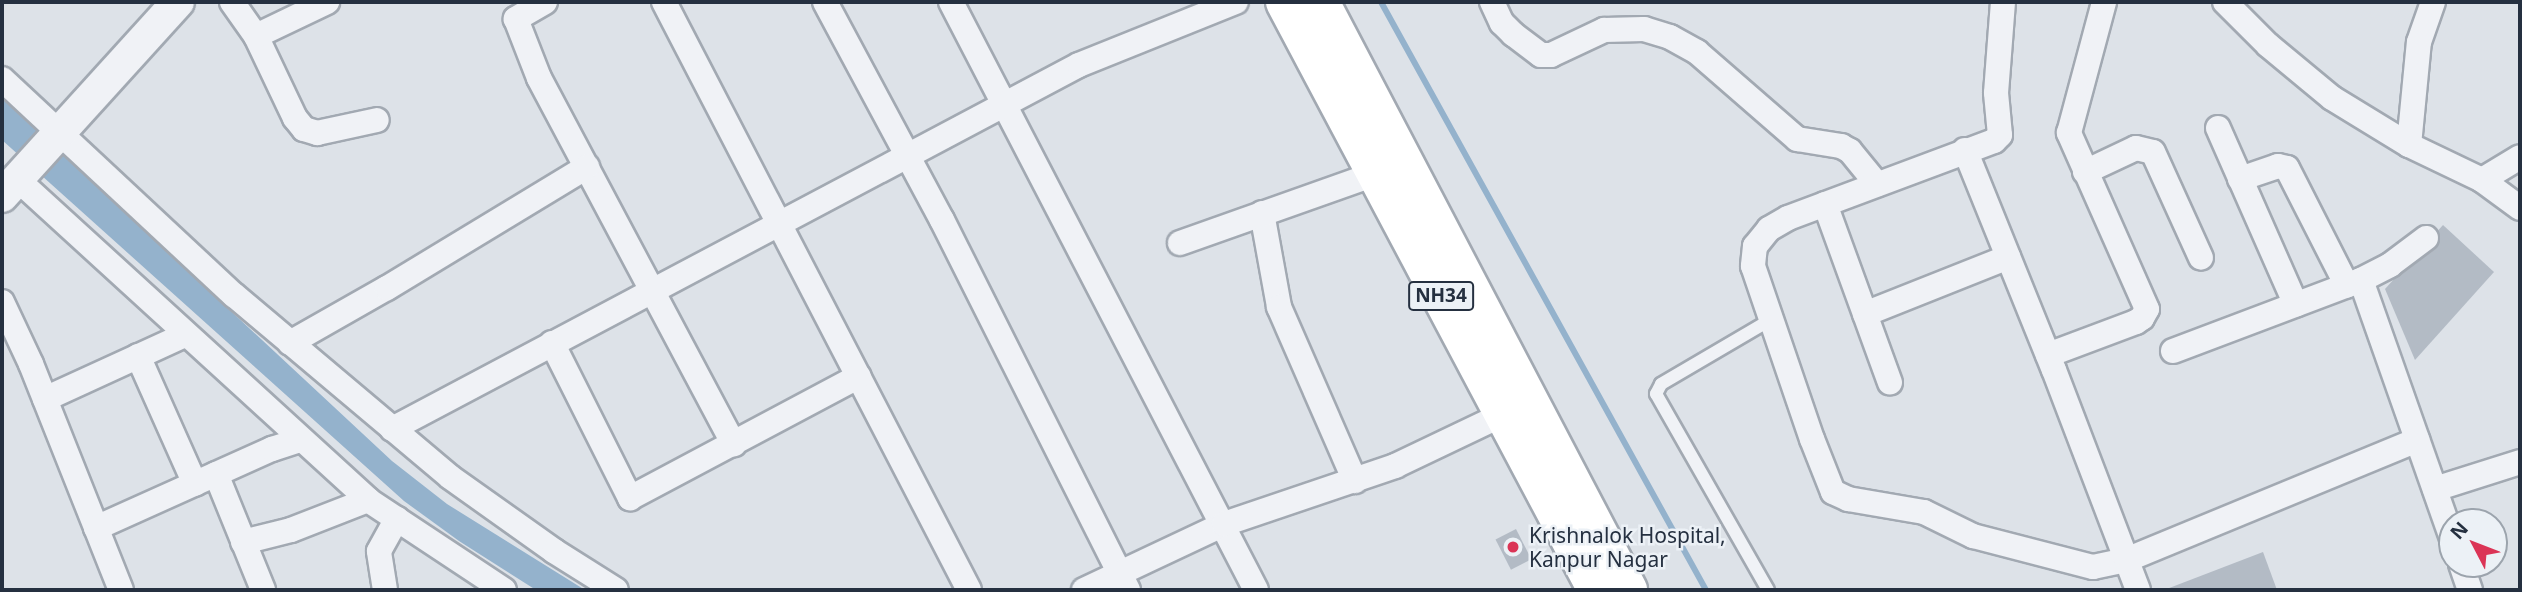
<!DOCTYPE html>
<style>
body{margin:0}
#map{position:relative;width:2522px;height:592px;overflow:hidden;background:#dde2e8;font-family:"Noto Sans",sans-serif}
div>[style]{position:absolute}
.water>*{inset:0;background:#94b2cc}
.stream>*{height:6px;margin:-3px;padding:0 3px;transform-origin:3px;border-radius:3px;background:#94b2cc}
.building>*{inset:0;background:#b3bbc5;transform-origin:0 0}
.roads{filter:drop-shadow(2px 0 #a2a9b2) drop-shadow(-2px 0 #a2a9b2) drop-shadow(0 2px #a2a9b2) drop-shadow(0 -2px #a2a9b2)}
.service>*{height:12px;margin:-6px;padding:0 6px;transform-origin:6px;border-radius:6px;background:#f0f2f6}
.minor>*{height:24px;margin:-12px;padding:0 12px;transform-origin:12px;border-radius:12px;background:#f0f2f6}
.tertiary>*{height:32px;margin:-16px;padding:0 16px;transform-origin:16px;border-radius:16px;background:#f0f2f6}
.trunk>*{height:38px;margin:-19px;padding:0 19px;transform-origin:19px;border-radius:19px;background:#fff}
.dots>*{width:19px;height:19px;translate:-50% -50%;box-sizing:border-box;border:4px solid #ecf1f6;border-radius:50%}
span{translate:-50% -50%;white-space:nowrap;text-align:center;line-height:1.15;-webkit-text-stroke:5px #ecf1f6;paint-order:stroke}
.shield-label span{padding:2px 5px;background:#ecf1f6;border:2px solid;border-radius:5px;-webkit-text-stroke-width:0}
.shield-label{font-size:19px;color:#253040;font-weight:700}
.poi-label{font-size:21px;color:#253040}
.left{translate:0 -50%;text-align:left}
.frame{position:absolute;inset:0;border:4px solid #253040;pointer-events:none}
.north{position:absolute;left:2438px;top:508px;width:70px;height:70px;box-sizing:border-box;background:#ecf1f6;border:2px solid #9ca4ad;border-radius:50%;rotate:312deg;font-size:19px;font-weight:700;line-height:28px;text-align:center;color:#253040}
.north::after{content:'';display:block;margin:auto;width:24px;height:32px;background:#db3456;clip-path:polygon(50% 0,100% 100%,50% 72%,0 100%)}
</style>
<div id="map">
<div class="water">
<div style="clip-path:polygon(2px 98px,392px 461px,447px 504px,585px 590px,536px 590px,459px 541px,404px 501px,2px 140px)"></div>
</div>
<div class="stream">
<div style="left:1381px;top:2px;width:672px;rotate:61.07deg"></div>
</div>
<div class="building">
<div style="clip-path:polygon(2443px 225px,2494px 272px,2415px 360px,2385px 289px)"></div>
<div style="left:1516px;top:529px;width:34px;height:23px;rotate:63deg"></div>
<div style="clip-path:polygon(2263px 552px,2277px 590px,2164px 590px)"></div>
</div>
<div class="roads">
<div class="service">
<div style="left:1768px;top:590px;width:226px;rotate:-119.7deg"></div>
<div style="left:1656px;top:394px;width:11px;rotate:-63deg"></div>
<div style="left:1661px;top:384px;width:129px;rotate:-30.4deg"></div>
</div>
<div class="minor">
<div style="left:232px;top:2px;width:42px;rotate:54.8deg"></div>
<div style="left:256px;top:36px;width:91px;rotate:64.6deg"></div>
<div style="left:295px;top:118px;width:14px;rotate:51deg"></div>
<div style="left:304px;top:129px;width:14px;rotate:17deg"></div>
<div style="left:317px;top:133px;width:61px;rotate:-12.2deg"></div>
<div style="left:545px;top:2px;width:34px;rotate:150deg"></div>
<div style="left:516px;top:19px;width:63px;rotate:68.7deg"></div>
<div style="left:539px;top:78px;width:415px;rotate:62deg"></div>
<div style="left:664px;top:2px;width:662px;rotate:62.58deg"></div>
<div style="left:825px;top:2px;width:247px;rotate:61.8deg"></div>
<div style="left:942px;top:220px;width:414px;rotate:63.3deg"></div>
<div style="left:951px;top:2px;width:662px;rotate:62.58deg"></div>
<div style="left:1492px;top:2px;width:23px;rotate:65deg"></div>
<div style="left:1502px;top:23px;width:16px;rotate:45deg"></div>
<div style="left:1513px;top:34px;width:35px;rotate:37deg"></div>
<div style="left:1541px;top:55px;width:10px"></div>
<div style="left:1551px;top:55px;width:59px;rotate:-25.3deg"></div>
<div style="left:1604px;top:30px;width:40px;rotate:-1.4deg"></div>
<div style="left:1644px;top:29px;width:27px;rotate:17deg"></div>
<div style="left:1670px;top:37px;width:31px;rotate:29deg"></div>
<div style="left:1697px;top:52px;width:133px;rotate:41deg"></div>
<div style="left:1797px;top:139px;width:45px;rotate:9deg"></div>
<div style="left:1841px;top:146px;width:10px;rotate:29deg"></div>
<div style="left:1850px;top:151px;width:43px;rotate:50.7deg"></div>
<div style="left:2003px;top:2px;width:91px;rotate:94.4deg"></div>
<div style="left:1996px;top:93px;width:42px;rotate:84.6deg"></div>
<div style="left:2000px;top:135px;width:8px;rotate:135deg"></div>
<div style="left:1994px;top:141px;width:220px;rotate:159.5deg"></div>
<div style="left:1788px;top:218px;width:22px;rotate:150deg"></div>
<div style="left:1769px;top:229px;width:22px;rotate:129deg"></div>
<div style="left:1755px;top:246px;width:20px;rotate:96deg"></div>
<div style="left:1753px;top:266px;width:183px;rotate:71.2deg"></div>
<div style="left:1812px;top:439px;width:57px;rotate:68.4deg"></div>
<div style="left:1833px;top:492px;width:17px;rotate:25deg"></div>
<div style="left:1848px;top:499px;width:77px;rotate:9.7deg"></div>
<div style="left:1924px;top:512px;width:55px;rotate:26.1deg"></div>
<div style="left:1973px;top:536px;width:124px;rotate:14.5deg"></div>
<div style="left:2093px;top:567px;width:34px;rotate:-12deg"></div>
<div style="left:2126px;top:560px;width:315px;rotate:-22.4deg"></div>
<div style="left:2225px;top:2px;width:61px;rotate:45deg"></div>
<div style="left:2268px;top:45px;width:83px;rotate:39.6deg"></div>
<div style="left:2332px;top:98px;width:90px;rotate:31.4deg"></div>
<div style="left:2409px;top:145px;width:81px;rotate:25.6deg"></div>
<div style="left:2482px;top:180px;width:47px;rotate:36.4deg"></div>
<div style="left:256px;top:36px;width:79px;rotate:-25.6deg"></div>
<div style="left:2px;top:79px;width:317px;rotate:43deg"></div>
<div style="left:234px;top:295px;width:282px;rotate:40.1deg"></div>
<div style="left:450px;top:477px;width:128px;rotate:35.4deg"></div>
<div style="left:554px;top:551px;width:73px;rotate:32.2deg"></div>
<div style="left:2218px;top:128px;width:193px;rotate:66.2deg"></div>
<div style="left:2409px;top:145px;width:103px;rotate:-84.5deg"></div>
<div style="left:2419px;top:42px;width:42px;rotate:-70.7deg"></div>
<div style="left:1965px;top:150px;width:237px;rotate:68deg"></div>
<div style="left:2054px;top:370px;width:235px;rotate:69.1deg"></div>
<div style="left:2085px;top:172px;width:56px;rotate:-25.2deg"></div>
<div style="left:2136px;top:148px;width:17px;rotate:13deg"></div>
<div style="left:2153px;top:152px;width:116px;rotate:65.6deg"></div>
<div style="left:17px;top:179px;width:476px;rotate:42.4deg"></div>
<div style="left:368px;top:500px;width:163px;rotate:33.5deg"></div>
<div style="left:2240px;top:179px;width:40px;rotate:-18.9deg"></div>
<div style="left:2278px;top:166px;width:9px;rotate:13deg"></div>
<div style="left:2287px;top:168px;width:132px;rotate:63deg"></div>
<div style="left:2482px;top:180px;width:44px;rotate:-31.2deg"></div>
<div style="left:1825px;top:204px;width:190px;rotate:70deg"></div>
<div style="left:1262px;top:213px;width:96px;rotate:79.7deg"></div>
<div style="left:1279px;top:307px;width:190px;rotate:66.4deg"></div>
<div style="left:1180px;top:243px;width:210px;rotate:-19.5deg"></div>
<div style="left:2361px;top:280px;width:274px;rotate:70.6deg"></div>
<div style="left:2px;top:302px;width:68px;rotate:64.9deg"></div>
<div style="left:31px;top:364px;width:243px;rotate:68.3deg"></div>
<div style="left:1865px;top:314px;width:154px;rotate:-21.7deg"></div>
<div style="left:290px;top:343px;width:112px;rotate:-29.6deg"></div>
<div style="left:387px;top:288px;width:234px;rotate:-31.2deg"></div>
<div style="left:552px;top:343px;width:174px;rotate:63.3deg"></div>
<div style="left:630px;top:498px;width:259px;rotate:-28deg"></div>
<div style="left:2173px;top:351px;width:201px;rotate:-20.7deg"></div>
<div style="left:2361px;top:280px;width:33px;rotate:-27deg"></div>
<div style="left:2390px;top:265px;width:45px;rotate:-36.9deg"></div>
<div style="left:2048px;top:355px;width:94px;rotate:-20.6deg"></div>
<div style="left:2136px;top:322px;width:7px;rotate:-34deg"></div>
<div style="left:2142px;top:318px;width:10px;rotate:-61deg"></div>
<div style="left:2147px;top:309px;width:193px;rotate:-113.9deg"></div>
<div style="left:2069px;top:133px;width:136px;rotate:-75deg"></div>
<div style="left:138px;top:356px;width:140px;rotate:66deg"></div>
<div style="left:45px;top:399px;width:154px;rotate:-24.6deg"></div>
<div style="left:392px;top:429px;width:777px;rotate:-27.92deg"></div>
<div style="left:1079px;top:65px;width:169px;rotate:-21.9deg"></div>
<div style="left:216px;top:474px;width:125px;rotate:67.9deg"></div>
<div style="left:2435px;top:489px;width:89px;rotate:-17.6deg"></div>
<div style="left:96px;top:528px;width:193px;rotate:-24.2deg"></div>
<div style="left:272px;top:449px;width:29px;rotate:-18deg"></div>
<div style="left:243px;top:542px;width:49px;rotate:-14deg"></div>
<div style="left:291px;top:530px;width:83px;rotate:-21.3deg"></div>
<div style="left:2461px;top:564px;width:28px;rotate:71deg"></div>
<div style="left:385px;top:590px;width:39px;rotate:-99deg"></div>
<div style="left:379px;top:551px;width:37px;rotate:-61deg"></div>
<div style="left:1084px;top:590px;width:155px;rotate:-25.2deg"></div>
<div style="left:1224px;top:524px;width:181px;rotate:-18.7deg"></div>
<div style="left:1395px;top:466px;width:119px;rotate:-25.5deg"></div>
</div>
<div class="tertiary">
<div style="left:2px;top:196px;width:262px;rotate:-47.8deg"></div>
</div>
<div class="trunk">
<div style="left:1285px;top:2px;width:666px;rotate:62.05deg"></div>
<div style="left:1320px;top:2px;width:664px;rotate:62.35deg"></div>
</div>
</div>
<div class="dots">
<div style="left:1513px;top:547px;background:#db3456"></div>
</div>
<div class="shield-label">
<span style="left:1441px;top:296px">NH34</span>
</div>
<div class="poi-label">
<span class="left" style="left:1529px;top:547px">Krishnalok Hospital,<br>Kanpur Nagar</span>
</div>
<div class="frame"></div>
<div class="north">N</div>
</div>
